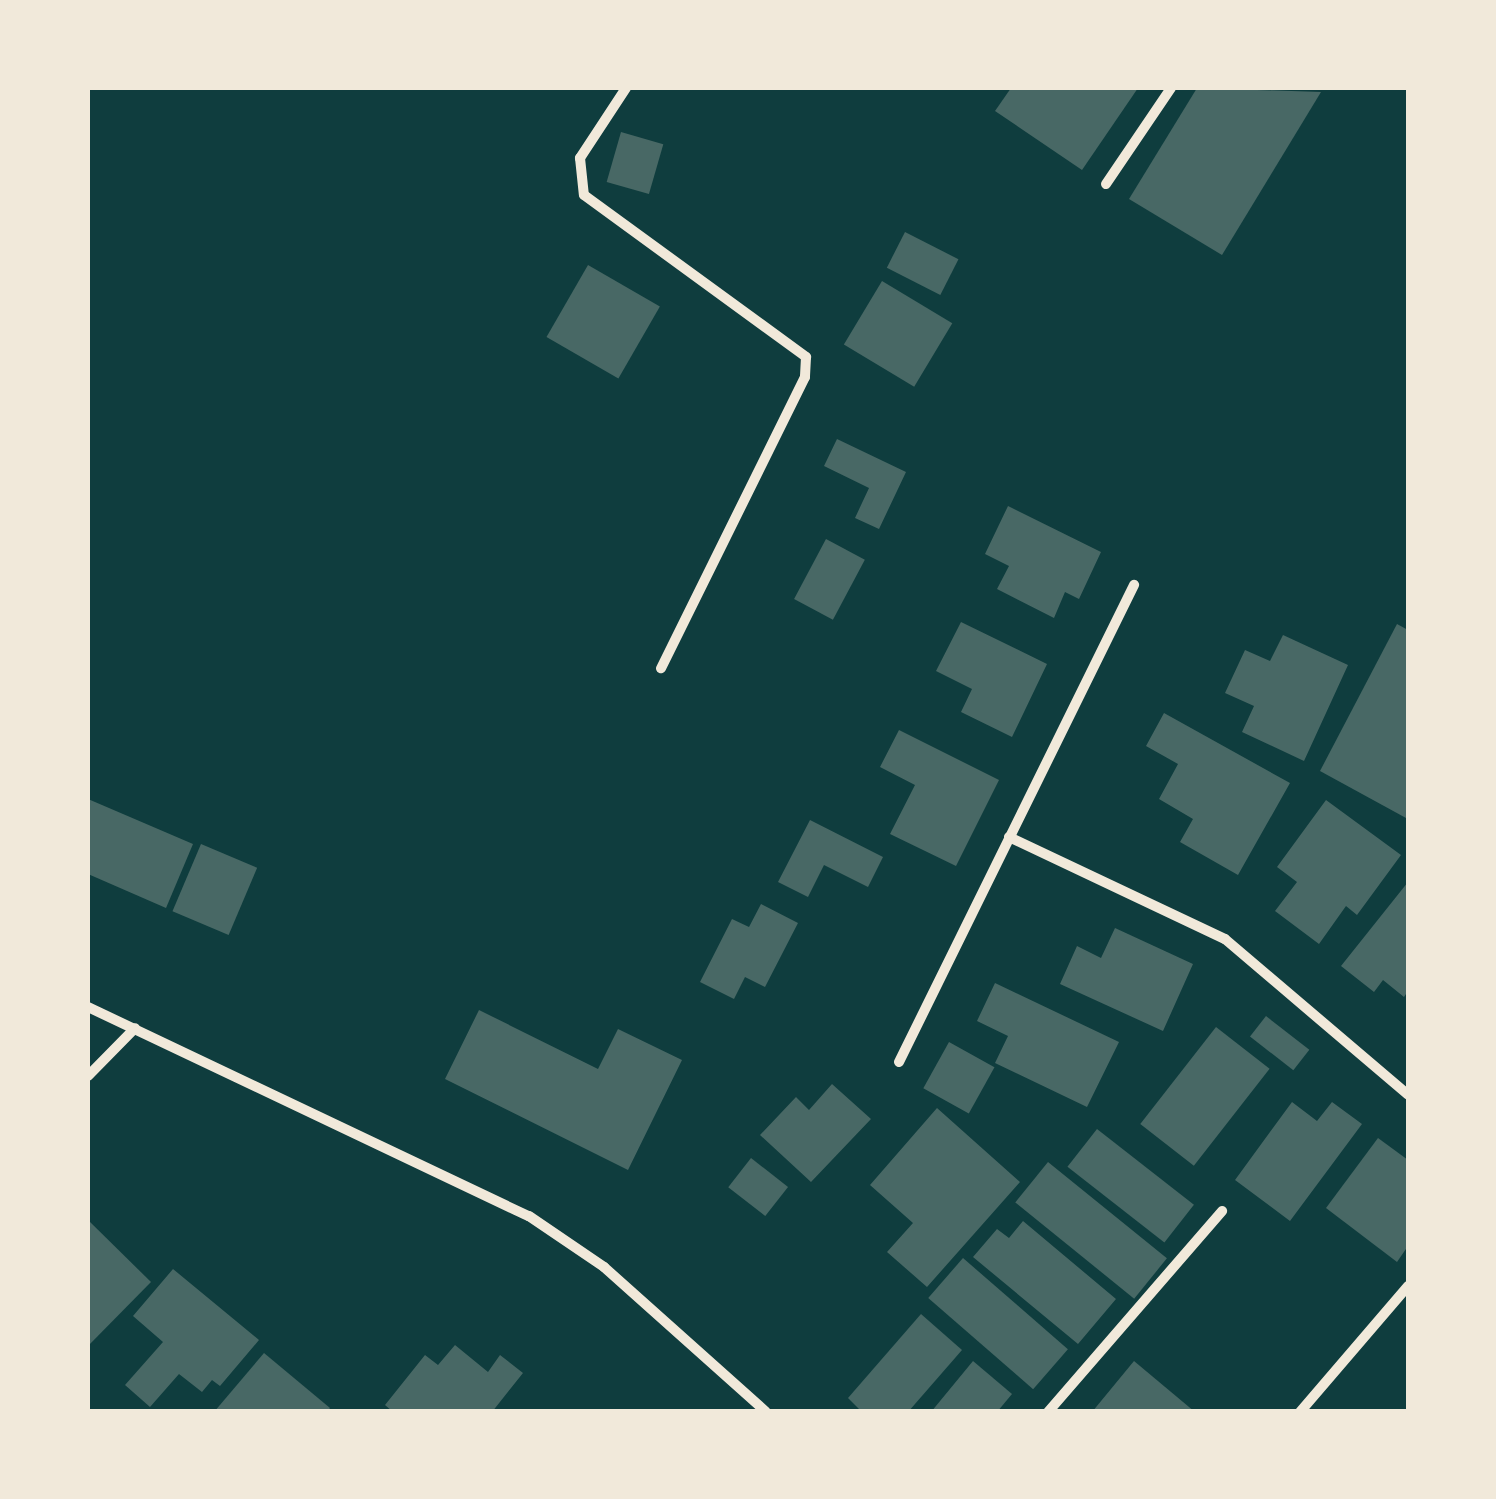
<!DOCTYPE html>
<style>
body{margin:0}
#map{position:relative;width:1496px;height:1499px;overflow:hidden;background:#0f3d3e;font-family:Lato,sans-serif}
div>[style]{position:absolute}
.building>*{inset:0;background:#486865;transform-origin:0 0}
.minor>*{height:10px;margin:-5px;padding:0 5px;transform-origin:5px;border-radius:5px;background:#f1e9da}
span{translate:-50% -50%;white-space:nowrap;text-align:center;line-height:1.15;-webkit-text-stroke:10px #f1e9da;paint-order:stroke}
.frame{position:absolute;inset:0;border:90px solid #f1e9da;pointer-events:none}
</style>
<div id="map">
<div class="building">
<div style="clip-path:polygon(1011px 88px,1138px 88px,1082px 170px,995px 111px)"></div>
<div style="clip-path:polygon(1197px 88px,1321px 92px,1222px 255px,1129px 199px)"></div>
<div style="left:621px;top:132px;width:44px;height:52px;rotate:16deg"></div>
<div style="left:905px;top:232px;width:60px;height:40px;rotate:27deg"></div>
<div style="left:588px;top:265px;width:83px;height:83px;rotate:30deg"></div>
<div style="left:882px;top:281px;width:82px;height:74px;rotate:31deg"></div>
<div style="clip-path:polygon(837px 439px,906px 472px,879px 529px,855px 518px,869px 488px,824px 466px)"></div>
<div style="clip-path:polygon(1008px 506px,1101px 552px,1079px 599px,1065px 592px,1054px 618px,997px 589px,1009px 566px,985px 554px)"></div>
<div style="left:826px;top:539px;width:44px;height:68px;rotate:28deg"></div>
<div style="clip-path:polygon(961px 622px,1047px 664px,1012px 737px,961px 712px,972px 689px,936px 671px)"></div>
<div style="clip-path:polygon(1397px 624px,1408px 630px,1406px 818px,1320px 771px)"></div>
<div style="clip-path:polygon(1283px 635px,1348px 665px,1304px 761px,1242px 732px,1254px 706px,1225px 693px,1245px 650px,1270px 661px)"></div>
<div style="clip-path:polygon(1164px 713px,1290px 783px,1238px 875px,1180px 842px,1193px 819px,1159px 799px,1178px 764px,1146px 746px)"></div>
<div style="clip-path:polygon(899px 730px,999px 780px,956px 866px,890px 834px,915px 785px,880px 767px)"></div>
<div style="clip-path:polygon(88px 799px,193px 844px,166px 908px,88px 874px)"></div>
<div style="clip-path:polygon(1326px 800px,1401px 855px,1357px 915px,1346px 906px,1319px 944px,1275px 911px,1297px 882px,1277px 867px)"></div>
<div style="clip-path:polygon(810px 820px,883px 857px,868px 887px,824px 865px,808px 897px,778px 882px)"></div>
<div style="left:201px;top:844px;width:61px;height:73px;rotate:23deg"></div>
<div style="clip-path:polygon(1408px 882px,1408px 991px,1404px 997px,1383px 980px,1374px 992px,1341px 966px)"></div>
<div style="clip-path:polygon(761px 904px,798px 923px,765px 987px,745px 977px,734px 999px,700px 982px,732px 919px,749px 927px)"></div>
<div style="clip-path:polygon(1115px 928px,1193px 964px,1163px 1031px,1060px 984px,1077px 946px,1101px 958px)"></div>
<div style="clip-path:polygon(995px 983px,1119px 1042px,1087px 1107px,995px 1063px,1008px 1036px,977px 1021px)"></div>
<div style="clip-path:polygon(479px 1010px,598px 1069px,618px 1029px,682px 1060px,628px 1170px,445px 1079px)"></div>
<div style="left:1266px;top:1016px;width:55px;height:26px;rotate:38deg"></div>
<div style="left:1216px;top:1027px;width:68px;height:123px;rotate:38deg"></div>
<div style="left:949px;top:1042px;width:52px;height:53px;rotate:29deg"></div>
<div style="clip-path:polygon(832px 1084px,871px 1119px,811px 1182px,760px 1135px,796px 1097px,809px 1110px)"></div>
<div style="clip-path:polygon(1292px 1102px,1317px 1121px,1332px 1102px,1362px 1124px,1290px 1221px,1235px 1180px)"></div>
<div style="clip-path:polygon(937px 1108px,1020px 1182px,927px 1287px,887px 1252px,913px 1223px,870px 1185px)"></div>
<div style="left:1097px;top:1129px;width:123px;height:48px;rotate:38deg"></div>
<div style="clip-path:polygon(1378px 1138px,1408px 1160px,1408px 1246px,1397px 1262px,1326px 1208px)"></div>
<div style="left:751px;top:1158px;width:47px;height:37px;rotate:38deg"></div>
<div style="left:1048px;top:1162px;width:153px;height:52px;rotate:39deg"></div>
<div style="clip-path:polygon(88px 1220px,151px 1282px,88px 1346px)"></div>
<div style="clip-path:polygon(1023px 1221px,1116px 1299px,1078px 1344px,973px 1257px,997px 1229px,1009px 1238px)"></div>
<div style="left:963px;top:1258px;width:139px;height:53px;rotate:41deg"></div>
<div style="clip-path:polygon(173px 1269px,259px 1340px,220px 1386px,212px 1380px,202px 1392px,179px 1374px,150px 1407px,125px 1385px,163px 1342px,133px 1316px)"></div>
<div style="clip-path:polygon(921px 1314px,962px 1350px,908px 1412px,862px 1412px,848px 1398px)"></div>
<div style="clip-path:polygon(455px 1345px,488px 1372px,500px 1355px,523px 1373px,492px 1412px,393px 1412px,385px 1405px,425px 1355px,438px 1365px)"></div>
<div style="clip-path:polygon(264px 1353px,330px 1408px,327px 1412px,214px 1412px)"></div>
<div style="clip-path:polygon(973px 1361px,1012px 1394px,997px 1412px,931px 1412px)"></div>
<div style="clip-path:polygon(1134px 1361px,1195px 1412px,1092px 1412px)"></div>
</div>
<div class="minor">
<div style="left:626px;top:88px;width:84px;rotate:123.3deg"></div>
<div style="left:580px;top:158px;width:37px;rotate:84deg"></div>
<div style="left:584px;top:195px;width:275px;rotate:36.1deg"></div>
<div style="left:806px;top:357px;width:20px;rotate:93deg"></div>
<div style="left:805px;top:377px;width:325px;rotate:116.3deg"></div>
<div style="left:1106px;top:184px;width:116px;rotate:-55.9deg"></div>
<div style="left:1009px;top:837px;width:239px;rotate:25.3deg"></div>
<div style="left:1225px;top:939px;width:240px;rotate:40.4deg"></div>
<div style="left:88px;top:1007px;width:488px;rotate:25.4deg"></div>
<div style="left:529px;top:1216px;width:91px;rotate:34.2deg"></div>
<div style="left:604px;top:1267px;width:217px;rotate:41.8deg"></div>
<div style="left:899px;top:1062px;width:532px;rotate:-63.77deg"></div>
<div style="left:88px;top:1076px;width:67px;rotate:-45.6deg"></div>
<div style="left:1048px;top:1412px;width:266px;rotate:-49.1deg"></div>
<div style="left:1300px;top:1412px;width:166px;rotate:-49.4deg"></div>
</div>
<div class="frame"></div>
</div>
